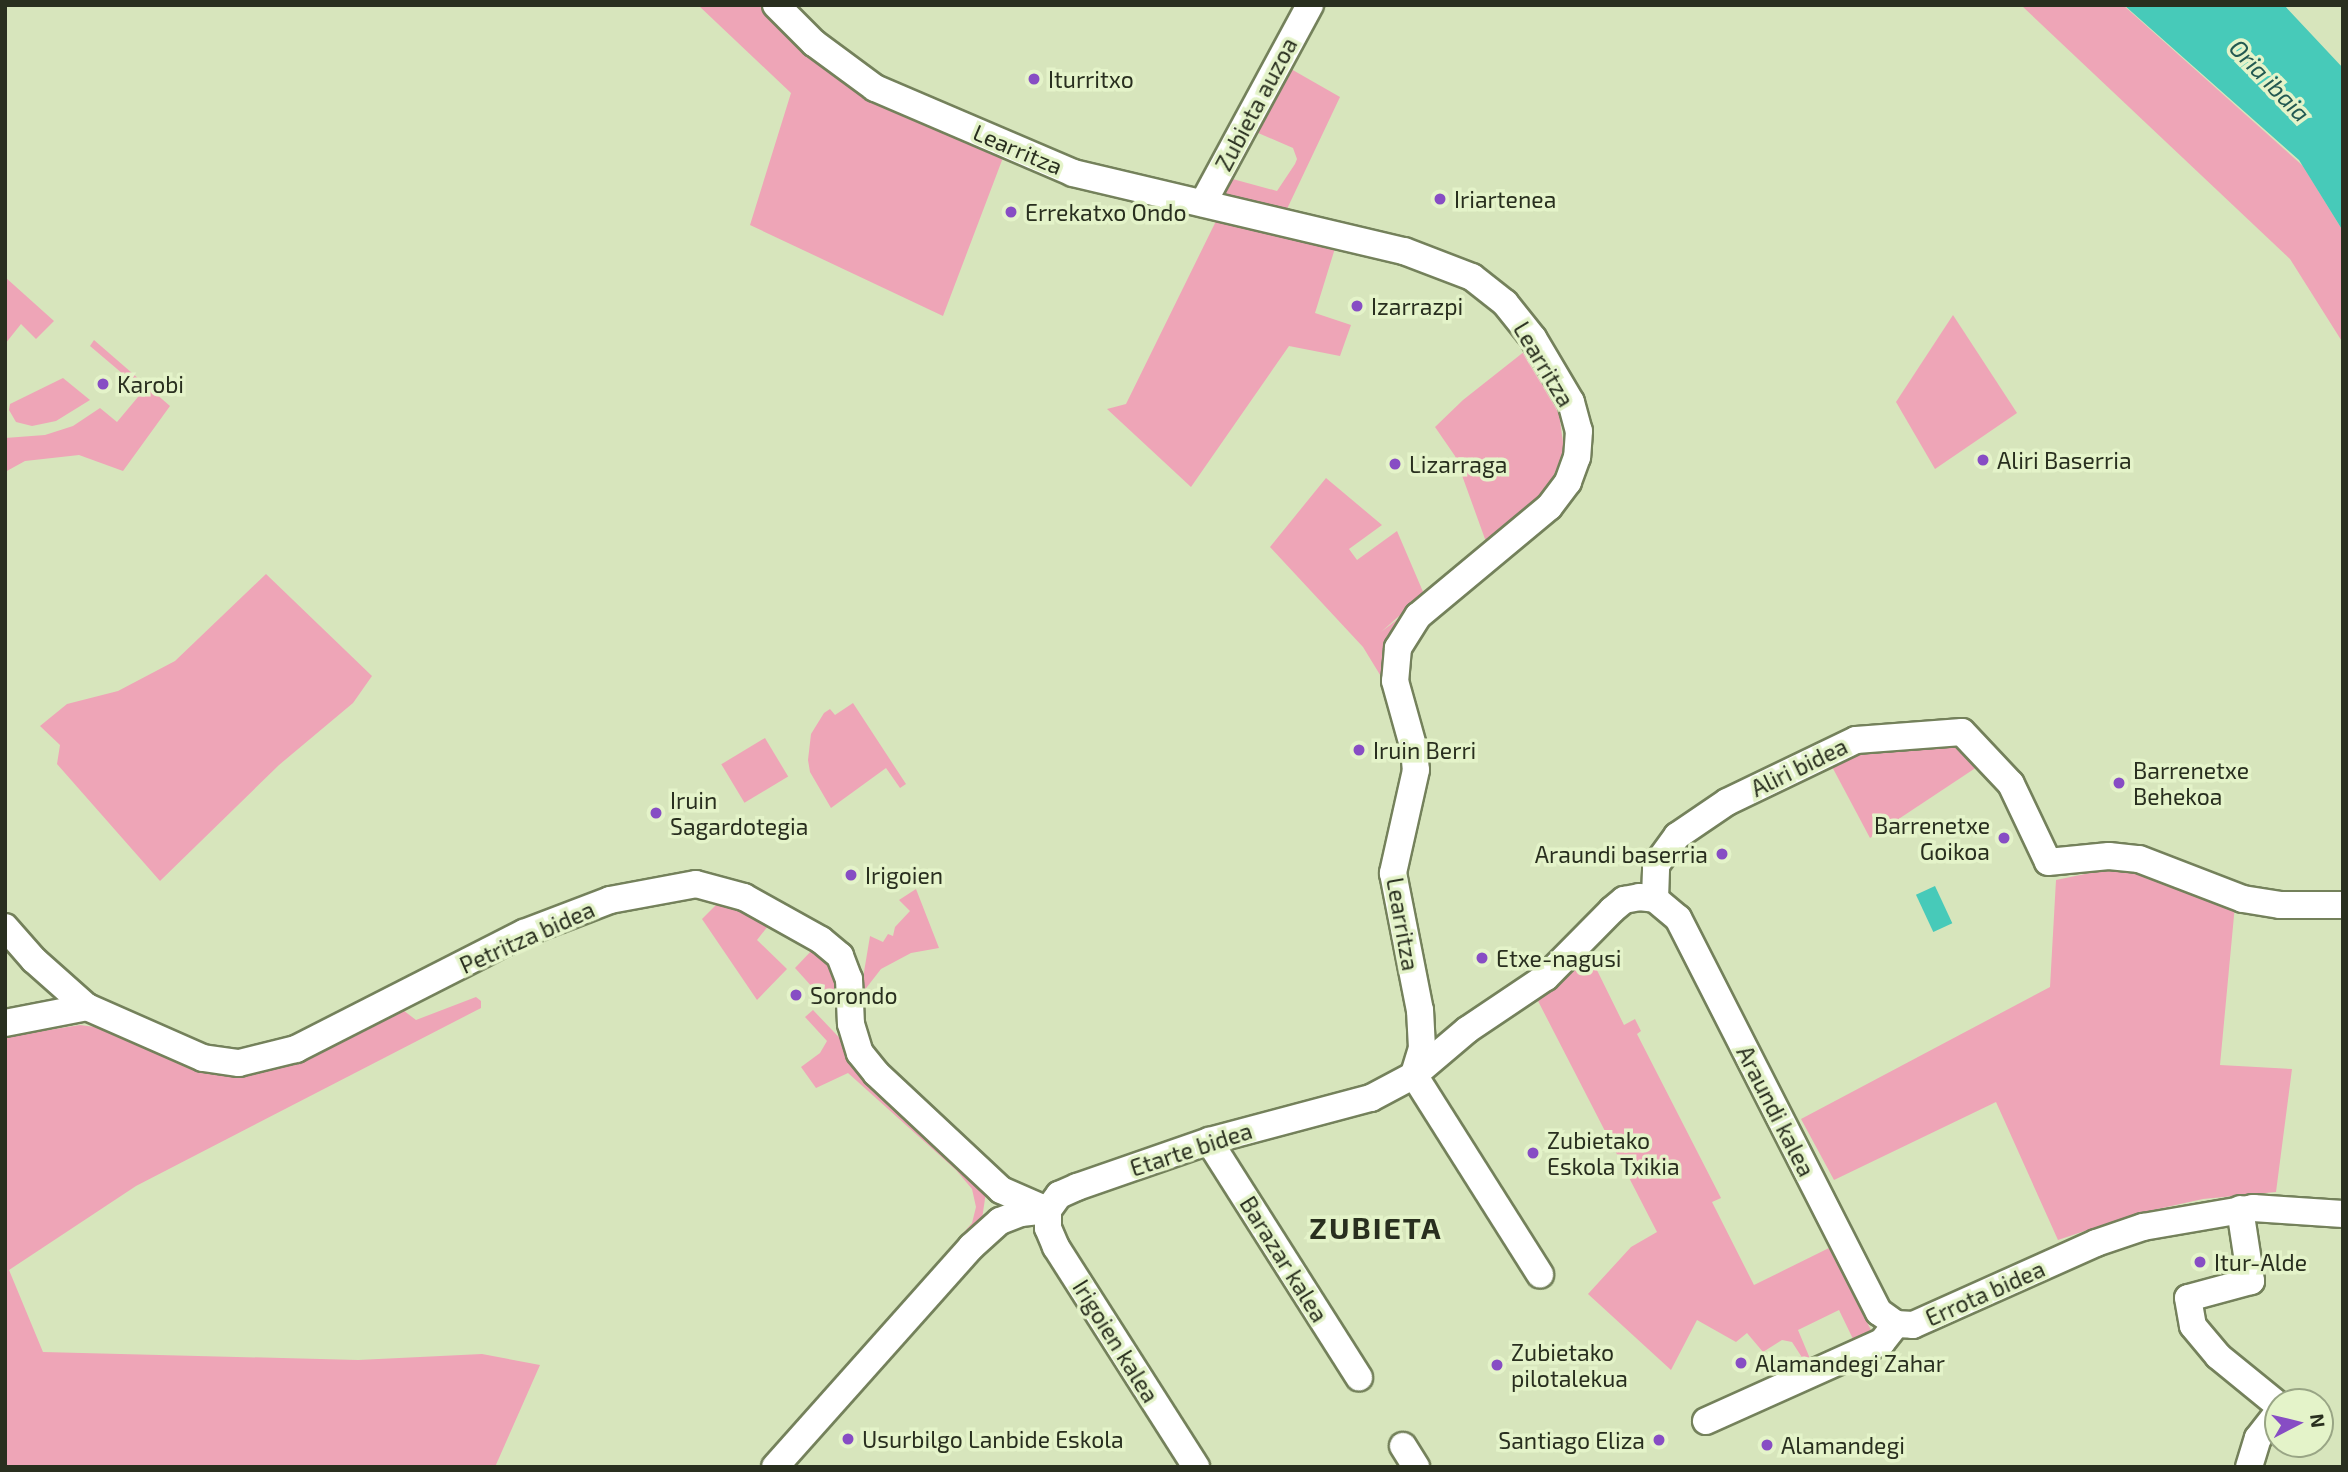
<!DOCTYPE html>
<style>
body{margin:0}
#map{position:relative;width:2348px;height:1472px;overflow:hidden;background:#d7e5bc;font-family:"Exo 2",sans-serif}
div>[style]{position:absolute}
.green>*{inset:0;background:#eea5b7;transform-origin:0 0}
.water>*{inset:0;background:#47cab9;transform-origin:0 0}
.roads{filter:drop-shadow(2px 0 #74815b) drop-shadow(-2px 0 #74815b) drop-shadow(0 2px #74815b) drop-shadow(0 -2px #74815b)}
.minor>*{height:26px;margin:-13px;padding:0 13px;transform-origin:13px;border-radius:13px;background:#fff}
.dots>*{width:19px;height:19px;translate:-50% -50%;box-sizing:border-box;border:4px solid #e4f3c9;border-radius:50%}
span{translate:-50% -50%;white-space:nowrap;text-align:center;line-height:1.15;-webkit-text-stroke:7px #e4f3c9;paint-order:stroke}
.poi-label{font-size:23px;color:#292f1f}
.left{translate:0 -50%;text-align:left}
.right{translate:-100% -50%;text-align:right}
.street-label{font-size:23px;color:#292f1f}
.water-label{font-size:24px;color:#235952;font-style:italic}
.district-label{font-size:30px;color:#292f1f;font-weight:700;letter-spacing:2px}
.frame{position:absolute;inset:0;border:7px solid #292f1f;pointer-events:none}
.north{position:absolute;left:2264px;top:1388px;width:70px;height:70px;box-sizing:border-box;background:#e4f3c9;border:2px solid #99a585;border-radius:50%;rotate:83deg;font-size:19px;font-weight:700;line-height:28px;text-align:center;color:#292f1f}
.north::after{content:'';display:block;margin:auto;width:24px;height:32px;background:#874dc4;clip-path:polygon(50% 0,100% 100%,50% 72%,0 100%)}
</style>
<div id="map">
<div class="green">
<div style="clip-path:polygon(698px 5px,764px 5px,1004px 155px,943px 316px,750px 225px,791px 93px)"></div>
<div style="clip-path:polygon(2021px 5px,2123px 5px,2303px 166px,2343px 231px,2343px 343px,2290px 259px)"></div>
<div style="clip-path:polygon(1284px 65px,1340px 97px,1287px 209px,1221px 196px,1229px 178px,1277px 191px,1295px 164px,1297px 159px,1293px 148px,1249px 129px)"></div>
<div style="clip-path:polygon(1219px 215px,1336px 245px,1315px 313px,1351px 325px,1340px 356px,1289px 346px,1191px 487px,1107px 409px,1126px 404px)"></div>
<div style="clip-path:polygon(5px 277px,54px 321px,36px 339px,21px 324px,5px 344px)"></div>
<div style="clip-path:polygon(1953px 315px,2017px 413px,1935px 469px,1896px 402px)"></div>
<div style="clip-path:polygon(94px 340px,170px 406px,123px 471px,79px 455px,25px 461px,5px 472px,5px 438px,45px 435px,73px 426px,100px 408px,117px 422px,143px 391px,90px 346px)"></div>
<div style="clip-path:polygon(1525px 351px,1558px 406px,1564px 450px,1551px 482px,1540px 496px,1492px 541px,1485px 539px,1455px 456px,1435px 427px,1463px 400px)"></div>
<div style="clip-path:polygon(63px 378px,90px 400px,56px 421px,32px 426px,16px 422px,9px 410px,10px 404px)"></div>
<div style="clip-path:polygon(1326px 478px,1382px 525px,1349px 549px,1357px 560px,1397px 531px,1424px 594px,1381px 632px,1407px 612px,1385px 683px,1363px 647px,1270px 547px)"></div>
<div style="clip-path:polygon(266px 574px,372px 676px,353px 703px,279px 765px,160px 881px,57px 764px,60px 745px,40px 726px,67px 704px,118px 691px,175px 661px)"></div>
<div style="clip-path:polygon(853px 703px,906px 784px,900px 788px,886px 768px,831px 808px,810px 772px,808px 760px,811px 734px,824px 713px,830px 709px,835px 715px)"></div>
<div style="left:765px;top:738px;width:45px;height:51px;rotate:59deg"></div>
<div style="clip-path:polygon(1948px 739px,1977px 767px,1870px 838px,1829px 761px,1868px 741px)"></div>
<div style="clip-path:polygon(2133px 864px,2235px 905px,2220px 1065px,2292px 1069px,2276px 1192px,2203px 1199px,2135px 1214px,2058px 1240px,1996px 1102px,1834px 1180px,1801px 1119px,2050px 987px,2056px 880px)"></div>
<div style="clip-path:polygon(916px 889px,939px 948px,911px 953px,881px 969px,860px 996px,870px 936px,883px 942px,888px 934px,893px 936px,895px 927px,910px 911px,899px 900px)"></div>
<div style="clip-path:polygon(720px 901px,768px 926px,757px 940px,787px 969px,757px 1000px,702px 919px)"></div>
<div style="clip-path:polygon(814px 948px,830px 964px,837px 983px,834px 1000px,823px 999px,795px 968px)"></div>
<div style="clip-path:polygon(1590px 956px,1624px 1025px,1635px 1019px,1641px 1031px,1637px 1034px,1721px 1198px,1712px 1202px,1754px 1285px,1829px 1248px,1872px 1332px,1866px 1337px,1854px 1341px,1839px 1310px,1798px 1330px,1811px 1361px,1805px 1362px,1792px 1342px,1782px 1340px,1763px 1352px,1747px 1333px,1736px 1342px,1697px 1320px,1671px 1370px,1588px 1294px,1631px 1247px,1657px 1232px,1538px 1001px)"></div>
<div style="clip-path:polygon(476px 997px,481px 1001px,481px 1008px,136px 1186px,9px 1270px,43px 1352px,358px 1360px,482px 1354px,540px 1365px,495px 1467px,5px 1467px,5px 1037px,80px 1025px,102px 1028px,201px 1069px,399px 1007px,416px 1020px)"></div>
<div style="clip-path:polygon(813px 1010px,986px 1192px,982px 1219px,967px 1237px,959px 1238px,972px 1223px,976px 1207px,972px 1189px,956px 1170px,848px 1073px,816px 1088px,801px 1067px,820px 1053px,827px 1041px,805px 1017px)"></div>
</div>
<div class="water">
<div style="clip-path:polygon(2124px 5px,2284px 5px,2343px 68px,2343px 231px,2299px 160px)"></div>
<div style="left:1935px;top:886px;width:41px;height:21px;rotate:65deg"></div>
</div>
<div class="roads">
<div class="minor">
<div style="left:776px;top:5px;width:54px;rotate:45deg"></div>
<div style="left:814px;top:43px;width:76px;rotate:36.4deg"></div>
<div style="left:875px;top:88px;width:215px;rotate:23.2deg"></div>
<div style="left:1073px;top:173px;width:340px;rotate:13.3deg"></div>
<div style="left:1404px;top:251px;width:73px;rotate:20.9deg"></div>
<div style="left:1472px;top:277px;width:42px;rotate:38.2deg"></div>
<div style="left:1505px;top:303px;width:45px;rotate:51.3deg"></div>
<div style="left:1533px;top:338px;width:74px;rotate:59.3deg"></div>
<div style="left:1571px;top:402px;width:30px;rotate:75deg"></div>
<div style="left:1579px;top:431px;width:26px;rotate:94deg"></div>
<div style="left:1577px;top:457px;width:27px;rotate:110deg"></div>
<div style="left:1568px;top:482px;width:31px;rotate:127deg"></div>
<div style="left:1549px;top:507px;width:170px;rotate:140.2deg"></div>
<div style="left:1418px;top:616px;width:38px;rotate:122deg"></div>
<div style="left:1398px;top:648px;width:33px;rotate:95deg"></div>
<div style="left:1395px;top:681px;width:71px;rotate:74.4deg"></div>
<div style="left:1414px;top:749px;width:21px;rotate:85deg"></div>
<div style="left:1416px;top:770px;width:106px;rotate:102.6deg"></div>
<div style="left:1393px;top:873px;width:140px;rotate:78.9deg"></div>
<div style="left:1420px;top:1010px;width:38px;rotate:87deg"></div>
<div style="left:1422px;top:1048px;width:28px;rotate:107deg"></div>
<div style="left:1414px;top:1075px;width:236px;rotate:57.7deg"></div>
<div style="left:1203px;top:203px;width:225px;rotate:-61.6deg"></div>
<div style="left:1655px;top:899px;width:34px;rotate:-88deg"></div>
<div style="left:1656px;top:865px;width:36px;rotate:-54deg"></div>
<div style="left:1677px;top:836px;width:60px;rotate:-34.2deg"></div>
<div style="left:1727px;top:802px;width:143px;rotate:-25.7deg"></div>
<div style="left:1856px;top:740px;width:106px;rotate:-4.3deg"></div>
<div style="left:1962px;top:732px;width:71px;rotate:46.7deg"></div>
<div style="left:2011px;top:784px;width:86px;rotate:64.6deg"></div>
<div style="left:2048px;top:862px;width:61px;rotate:-5.6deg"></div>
<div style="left:2109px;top:856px;width:30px;rotate:6deg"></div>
<div style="left:2139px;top:859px;width:111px;rotate:21deg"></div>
<div style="left:2243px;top:899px;width:37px;rotate:9deg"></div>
<div style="left:2280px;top:905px;width:63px"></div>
<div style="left:5px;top:927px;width:44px;rotate:48.7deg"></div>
<div style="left:34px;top:960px;width:71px;rotate:41.6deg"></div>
<div style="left:87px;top:1007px;width:127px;rotate:23.7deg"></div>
<div style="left:203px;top:1058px;width:36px;rotate:8deg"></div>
<div style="left:239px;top:1063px;width:59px;rotate:-13.8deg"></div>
<div style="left:296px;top:1049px;width:256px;rotate:-27deg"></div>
<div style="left:524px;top:933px;width:92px;rotate:-21deg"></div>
<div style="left:610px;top:900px;width:87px;rotate:-10.5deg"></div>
<div style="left:696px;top:884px;width:50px;rotate:15.2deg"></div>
<div style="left:744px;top:897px;width:88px;rotate:29.2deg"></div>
<div style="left:821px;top:940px;width:25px;rotate:40deg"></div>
<div style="left:840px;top:956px;width:25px;rotate:69deg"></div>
<div style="left:849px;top:979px;width:45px;rotate:87.5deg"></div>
<div style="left:851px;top:1024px;width:30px;rotate:73deg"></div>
<div style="left:860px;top:1053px;width:26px;rotate:51deg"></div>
<div style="left:876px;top:1073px;width:171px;rotate:43.1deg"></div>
<div style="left:1001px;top:1190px;width:48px;rotate:23.4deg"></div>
<div style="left:5px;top:1023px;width:84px;rotate:-11deg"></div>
<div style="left:1209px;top:1141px;width:280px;rotate:57.6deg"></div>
<div style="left:2240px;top:1209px;width:73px;rotate:81.3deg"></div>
<div style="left:2251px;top:1281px;width:65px;rotate:164.9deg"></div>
<div style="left:2188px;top:1298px;width:28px;rotate:80deg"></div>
<div style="left:2193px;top:1326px;width:39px;rotate:50deg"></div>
<div style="left:2218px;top:1356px;width:77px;rotate:39.2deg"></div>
<div style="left:1048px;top:1210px;width:18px;rotate:90deg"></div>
<div style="left:1048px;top:1228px;width:21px;rotate:67deg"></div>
<div style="left:1056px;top:1247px;width:261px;rotate:57.5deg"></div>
<div style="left:1706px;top:1421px;width:193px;rotate:-24.2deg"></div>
<div style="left:1882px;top:1342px;width:23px;rotate:-52deg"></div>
<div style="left:1896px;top:1324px;width:17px;rotate:3deg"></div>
<div style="left:1913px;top:1325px;width:201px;rotate:-24.1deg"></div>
<div style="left:2096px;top:1243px;width:50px;rotate:-18.8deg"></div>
<div style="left:2143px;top:1227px;width:112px;rotate:-9.8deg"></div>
<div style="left:2253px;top:1208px;width:90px;rotate:3.8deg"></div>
<div style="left:1403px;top:1446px;width:25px;rotate:58deg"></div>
<div style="left:775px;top:1467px;width:295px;rotate:-48.3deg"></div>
<div style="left:971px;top:1247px;width:39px;rotate:-42deg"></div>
<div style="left:1000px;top:1221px;width:22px;rotate:-21deg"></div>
<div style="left:1021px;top:1213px;width:27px;rotate:-6deg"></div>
<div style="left:1048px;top:1210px;width:19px;rotate:-54deg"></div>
<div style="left:1059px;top:1195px;width:20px;rotate:-24deg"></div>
<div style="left:1077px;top:1187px;width:140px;rotate:-19.2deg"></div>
<div style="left:1209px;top:1141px;width:168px;rotate:-14.9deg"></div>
<div style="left:1371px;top:1098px;width:49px;rotate:-28.1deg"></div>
<div style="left:1414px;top:1075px;width:70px;rotate:-40.3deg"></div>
<div style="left:1467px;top:1030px;width:95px;rotate:-33.9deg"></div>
<div style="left:1546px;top:977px;width:94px;rotate:-45.4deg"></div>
<div style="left:1612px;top:910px;width:16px;rotate:-40deg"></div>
<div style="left:1624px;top:900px;width:15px;rotate:-11deg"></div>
<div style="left:1639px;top:897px;width:16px;rotate:7deg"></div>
<div style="left:1655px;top:899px;width:30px;rotate:40deg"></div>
<div style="left:1678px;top:918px;width:442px;rotate:63deg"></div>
<div style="left:1879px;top:1312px;width:21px;rotate:35deg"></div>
<div style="left:2249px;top:1467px;width:30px;rotate:-73deg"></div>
<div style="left:2258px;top:1438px;width:33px;rotate:-52deg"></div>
</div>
</div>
<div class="dots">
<div style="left:1034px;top:79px;background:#874dc4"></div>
<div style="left:1440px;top:199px;background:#874dc4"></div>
<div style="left:1011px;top:212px;background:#874dc4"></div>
<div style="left:1357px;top:306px;background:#874dc4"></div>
<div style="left:103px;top:384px;background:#874dc4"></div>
<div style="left:1983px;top:460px;background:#874dc4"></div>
<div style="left:1395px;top:464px;background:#874dc4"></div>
<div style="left:1359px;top:750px;background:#874dc4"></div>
<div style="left:2119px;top:783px;background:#874dc4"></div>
<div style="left:656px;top:813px;background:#874dc4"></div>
<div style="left:2004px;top:838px;background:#874dc4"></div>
<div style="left:1722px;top:854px;background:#874dc4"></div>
<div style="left:851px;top:875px;background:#874dc4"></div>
<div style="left:1482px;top:958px;background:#874dc4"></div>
<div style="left:796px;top:995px;background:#874dc4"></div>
<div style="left:1533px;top:1153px;background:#874dc4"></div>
<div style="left:2200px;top:1262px;background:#874dc4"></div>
<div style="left:1741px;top:1363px;background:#874dc4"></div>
<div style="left:1497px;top:1365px;background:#874dc4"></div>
<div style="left:848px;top:1439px;background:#874dc4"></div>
<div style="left:1659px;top:1440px;background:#874dc4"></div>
<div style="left:1767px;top:1445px;background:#874dc4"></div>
</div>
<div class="poi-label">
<span class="left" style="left:1048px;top:79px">Iturritxo</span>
<span class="left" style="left:1454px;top:199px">Iriartenea</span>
<span class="left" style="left:1025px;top:212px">Errekatxo Ondo</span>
<span class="left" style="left:1371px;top:306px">Izarrazpi</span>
<span class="left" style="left:117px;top:384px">Karobi</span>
<span class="left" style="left:1997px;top:460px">Aliri Baserria</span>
<span class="left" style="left:1409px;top:464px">Lizarraga</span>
<span class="left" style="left:1373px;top:750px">Iruin Berri</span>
<span class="left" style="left:2133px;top:783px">Barrenetxe<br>Behekoa</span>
<span class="left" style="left:670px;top:813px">Iruin<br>Sagardotegia</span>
<span class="right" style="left:1990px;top:838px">Barrenetxe<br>Goikoa</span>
<span class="right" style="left:1708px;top:854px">Araundi baserria</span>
<span class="left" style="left:865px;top:875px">Irigoien</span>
<span class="left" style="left:1496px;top:958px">Etxe-nagusi</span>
<span class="left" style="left:810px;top:995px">Sorondo</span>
<span class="left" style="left:1547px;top:1153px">Zubietako<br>Eskola Txikia</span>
<span class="left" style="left:2214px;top:1262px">Itur-Alde</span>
<span class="left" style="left:1511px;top:1365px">Zubietako<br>pilotalekua</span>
<span class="left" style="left:1755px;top:1363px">Alamandegi Zahar</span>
<span class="left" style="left:862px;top:1439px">Usurbilgo Lanbide Eskola</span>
<span class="right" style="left:1645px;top:1440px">Santiago Eliza</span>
<span class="left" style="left:1781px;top:1445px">Alamandegi</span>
</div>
<div class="street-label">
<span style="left:1256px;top:104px;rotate:-62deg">Zubieta auzoa</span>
<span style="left:1018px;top:149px;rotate:23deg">Learritza</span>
<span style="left:1544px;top:364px;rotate:59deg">Learritza</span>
<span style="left:1799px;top:767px;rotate:-26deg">Aliri bidea</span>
<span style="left:1403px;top:924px;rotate:80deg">Learritza</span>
<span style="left:527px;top:937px;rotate:-24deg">Petritza bidea</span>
<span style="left:1776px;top:1111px;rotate:63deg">Araundi kalea</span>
<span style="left:1191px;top:1149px;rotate:-18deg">Etarte bidea</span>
<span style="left:1284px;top:1259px;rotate:58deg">Barazar kalea</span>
<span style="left:1985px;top:1293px;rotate:-24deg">Errota bidea</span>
<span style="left:1116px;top:1341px;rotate:58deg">Irigoien kalea</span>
</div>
<div class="water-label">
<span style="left:2270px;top:80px;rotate:46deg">Oria ibaia</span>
</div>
<div class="district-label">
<span style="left:1376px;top:1227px">ZUBIETA</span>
</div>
<div class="frame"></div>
<div class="north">N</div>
</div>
